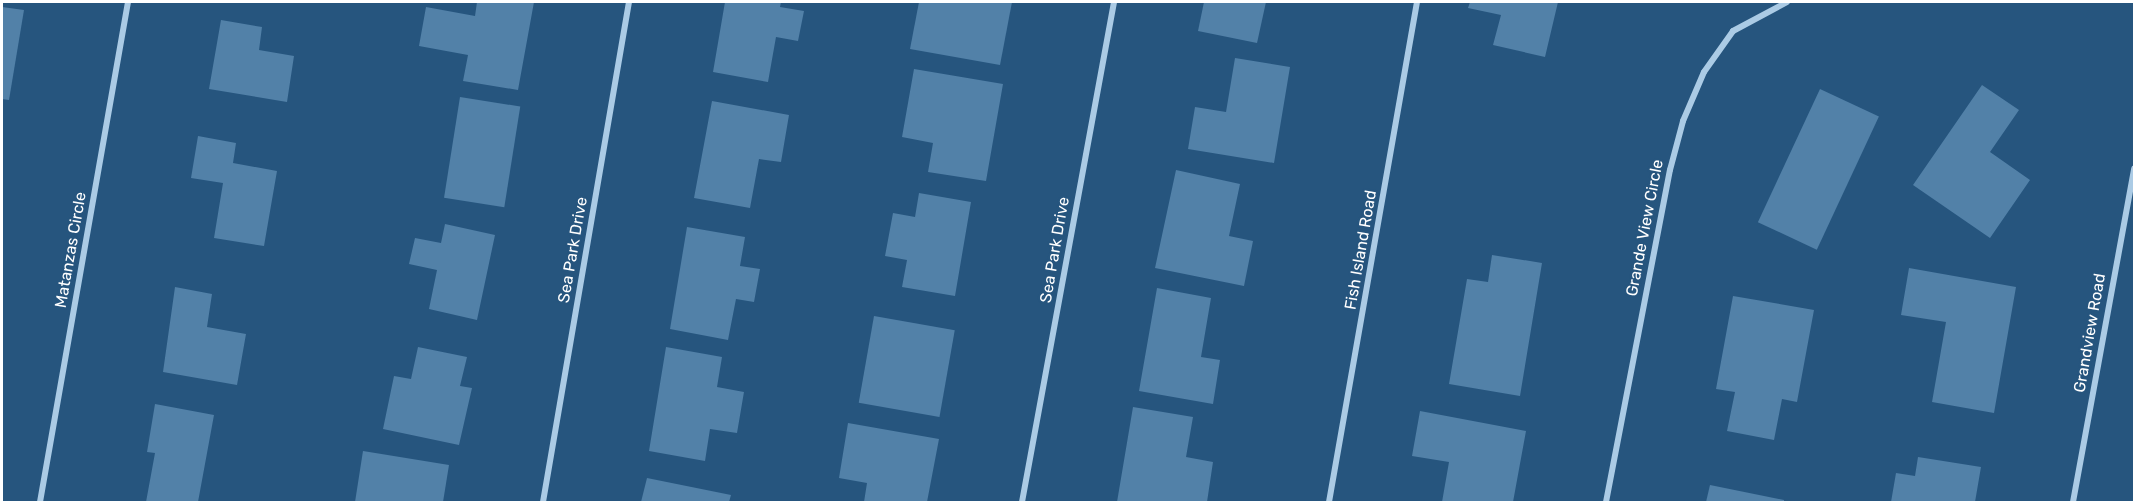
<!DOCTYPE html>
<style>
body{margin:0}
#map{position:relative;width:2136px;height:504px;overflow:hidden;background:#26557e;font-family:Rubik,sans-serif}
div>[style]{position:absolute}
.building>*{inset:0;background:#5281a8;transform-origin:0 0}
.minor>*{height:6px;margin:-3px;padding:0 3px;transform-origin:3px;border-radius:3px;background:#abcbe5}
span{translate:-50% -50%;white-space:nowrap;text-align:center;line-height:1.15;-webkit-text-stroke:4.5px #26557e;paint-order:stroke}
.street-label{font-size:16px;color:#fff}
.frame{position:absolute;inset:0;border:3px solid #fff;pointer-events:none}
</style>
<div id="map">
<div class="building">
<div style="clip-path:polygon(477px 2px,534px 2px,518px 90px,463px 81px,468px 55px,419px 46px,426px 7px,475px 16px)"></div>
<div style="clip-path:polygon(725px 2px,781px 2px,780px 7px,804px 11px,798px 41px,776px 37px,768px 82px,713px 72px)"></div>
<div style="clip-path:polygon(919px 2px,1012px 2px,1000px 65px,910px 49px)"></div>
<div style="clip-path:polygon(1204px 2px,1266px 2px,1257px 43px,1198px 31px)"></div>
<div style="clip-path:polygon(1470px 2px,1558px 2px,1545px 57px,1493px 45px,1501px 15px,1468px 8px)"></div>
<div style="clip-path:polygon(2px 7px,24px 10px,9px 100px,2px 99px)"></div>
<div style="clip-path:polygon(221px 20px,262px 27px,259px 50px,294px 56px,287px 102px,209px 89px)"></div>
<div style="clip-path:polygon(1235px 58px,1290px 67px,1274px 163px,1188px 149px,1195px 107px,1226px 112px)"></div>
<div style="clip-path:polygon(914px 69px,1003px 84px,986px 181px,928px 172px,933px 143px,902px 137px)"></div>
<div style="clip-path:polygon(1982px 85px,2019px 110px,1990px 152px,2030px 180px,1990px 238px,1913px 185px)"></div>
<div style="left:1820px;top:89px;width:65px;height:147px;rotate:25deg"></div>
<div style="left:460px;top:97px;width:61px;height:102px;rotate:9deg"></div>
<div style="clip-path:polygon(712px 101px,789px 115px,781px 162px,759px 159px,750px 208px,694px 198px)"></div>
<div style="clip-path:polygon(198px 136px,236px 143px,233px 163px,277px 171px,264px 246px,214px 238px,223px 183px,191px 178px)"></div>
<div style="clip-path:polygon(1176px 170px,1240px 184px,1229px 236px,1253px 241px,1244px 286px,1155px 268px)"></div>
<div style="clip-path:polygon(919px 193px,971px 202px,955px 296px,902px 287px,907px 260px,885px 256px,893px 213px,915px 217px)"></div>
<div style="clip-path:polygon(445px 224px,495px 235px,477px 320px,429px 309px,437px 270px,409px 264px,415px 238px,441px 243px)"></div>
<div style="clip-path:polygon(687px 227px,745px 237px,740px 266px,760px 269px,754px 302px,736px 299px,728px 340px,670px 329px)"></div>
<div style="clip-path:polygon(1492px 255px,1542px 263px,1520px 396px,1449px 384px,1467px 279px,1488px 282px)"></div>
<div style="clip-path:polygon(1909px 268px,2016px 287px,1994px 413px,1932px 402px,1946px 322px,1901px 315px)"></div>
<div style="clip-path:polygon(175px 287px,212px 294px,207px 327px,246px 334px,237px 385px,163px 372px)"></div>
<div style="clip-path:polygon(1157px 288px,1211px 298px,1201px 357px,1220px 360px,1213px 404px,1139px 391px)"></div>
<div style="clip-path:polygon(1733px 296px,1814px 310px,1797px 402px,1782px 399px,1774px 440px,1727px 431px,1735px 392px,1716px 389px)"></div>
<div style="left:874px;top:316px;width:82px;height:88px;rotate:10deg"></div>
<div style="clip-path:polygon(418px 347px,467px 357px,460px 386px,472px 388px,459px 445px,383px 429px,394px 376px,411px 379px)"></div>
<div style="clip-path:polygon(666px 347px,722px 357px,717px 387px,744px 392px,737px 433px,710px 429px,705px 461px,649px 451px)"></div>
<div style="clip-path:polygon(155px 404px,214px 415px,198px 502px,146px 502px,155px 453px,147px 452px)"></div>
<div style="clip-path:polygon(1133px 407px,1193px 417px,1186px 457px,1213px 462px,1207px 502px,1117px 502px)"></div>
<div style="clip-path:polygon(1420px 411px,1526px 431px,1513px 502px,1442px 502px,1449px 462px,1412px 456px)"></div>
<div style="clip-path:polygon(848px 423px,939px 439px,927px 502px,864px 502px,867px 483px,839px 478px)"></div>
<div style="clip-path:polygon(363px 451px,449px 465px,443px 502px,355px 502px)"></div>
<div style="clip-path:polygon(1918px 457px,1981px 467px,1975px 502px,1891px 502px,1896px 473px,1915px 476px)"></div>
<div style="clip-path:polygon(647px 478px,731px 495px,729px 502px,641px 502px)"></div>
<div style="clip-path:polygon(1710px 485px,1784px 500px,1784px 502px,1706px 502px)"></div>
</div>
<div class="minor">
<div style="left:40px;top:502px;width:508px;rotate:-80.02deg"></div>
<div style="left:543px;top:502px;width:507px;rotate:-80.24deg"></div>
<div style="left:1022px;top:502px;width:508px;rotate:-79.57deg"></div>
<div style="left:1329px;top:502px;width:508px;rotate:-80.02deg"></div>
<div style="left:1606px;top:502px;width:338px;rotate:-79.1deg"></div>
<div style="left:1670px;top:170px;width:51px;rotate:-75.1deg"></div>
<div style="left:1683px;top:121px;width:53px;rotate:-66.8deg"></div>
<div style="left:1704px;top:72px;width:50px;rotate:-54.7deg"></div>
<div style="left:1733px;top:31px;width:61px;rotate:-28.2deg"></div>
<div style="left:2073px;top:502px;width:339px;rotate:-79.6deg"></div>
</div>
<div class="street-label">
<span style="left:1645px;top:228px;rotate:-79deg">Grande View Circle</span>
<span style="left:71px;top:250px;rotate:-80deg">Matanzas Circle</span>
<span style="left:573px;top:250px;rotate:-80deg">Sea Park Drive</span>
<span style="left:1055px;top:250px;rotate:-80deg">Sea Park Drive</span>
<span style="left:1361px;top:250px;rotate:-80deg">Fish Island Road</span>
<span style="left:2090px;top:333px;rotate:-80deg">Grandview Road</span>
</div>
<div class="frame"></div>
</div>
